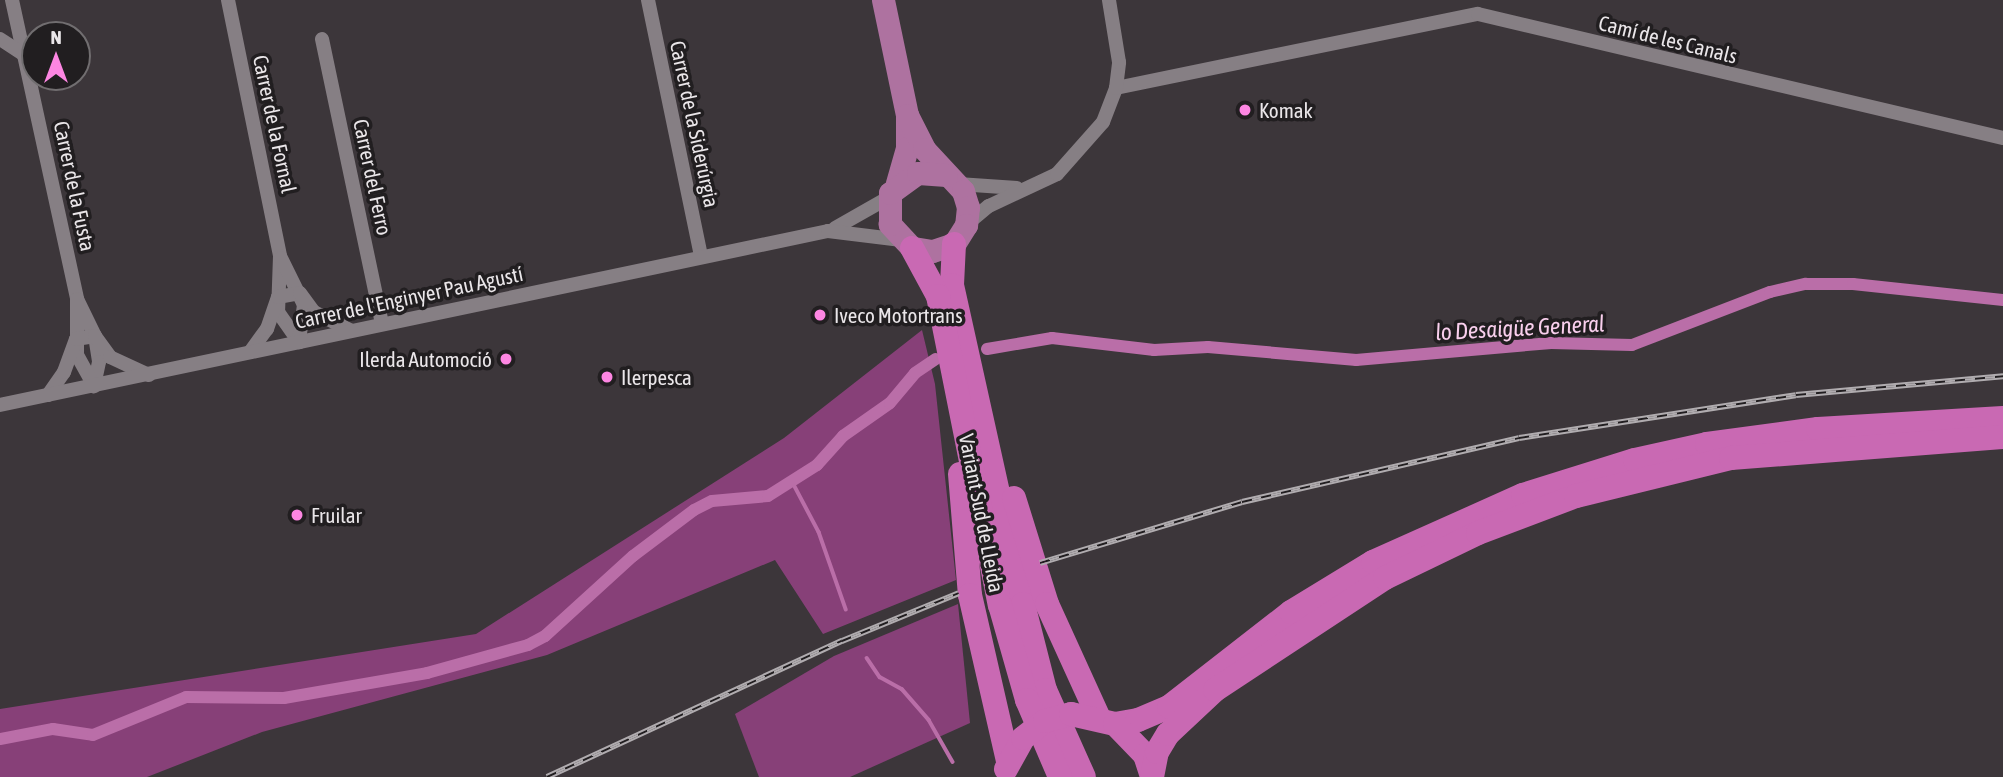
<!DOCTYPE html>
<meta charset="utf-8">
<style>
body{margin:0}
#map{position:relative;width:2003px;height:777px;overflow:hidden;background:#3c363a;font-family:"Asap Condensed",sans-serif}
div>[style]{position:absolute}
.forest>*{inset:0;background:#874078}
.stream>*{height:3.5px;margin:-1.75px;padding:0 1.75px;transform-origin:1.75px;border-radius:1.75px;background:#ba6ea8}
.canal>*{height:12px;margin:-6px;padding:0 6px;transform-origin:6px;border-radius:6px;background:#ba6ea8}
.street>*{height:14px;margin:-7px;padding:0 7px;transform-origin:7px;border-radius:7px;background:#867f84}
.primary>*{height:23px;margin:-11.5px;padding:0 11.5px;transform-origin:11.5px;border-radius:11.5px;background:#ae72a0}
.highway>*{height:24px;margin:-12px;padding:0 12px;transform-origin:12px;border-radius:12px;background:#c969b3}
.rail>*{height:6px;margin-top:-3px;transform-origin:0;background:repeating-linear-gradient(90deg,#211e20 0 10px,#b0acaf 0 20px);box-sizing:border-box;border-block:2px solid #b0acaf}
.dots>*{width:19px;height:19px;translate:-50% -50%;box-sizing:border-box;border:4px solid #211e20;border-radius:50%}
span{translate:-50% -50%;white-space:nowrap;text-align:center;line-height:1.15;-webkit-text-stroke:7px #211e20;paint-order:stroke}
.street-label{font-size:21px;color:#eae6e9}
.poi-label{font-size:21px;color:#eae6e9}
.left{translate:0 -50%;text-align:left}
.right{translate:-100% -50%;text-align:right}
.water-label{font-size:23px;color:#f9cfed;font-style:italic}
.north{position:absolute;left:21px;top:21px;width:70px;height:70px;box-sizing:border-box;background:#211e20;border:2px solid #716e70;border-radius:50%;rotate:0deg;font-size:19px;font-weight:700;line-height:28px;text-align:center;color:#eae6e9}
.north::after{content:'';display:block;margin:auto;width:24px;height:32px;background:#fd86e2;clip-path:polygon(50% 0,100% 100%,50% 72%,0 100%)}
</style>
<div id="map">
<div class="forest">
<div style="clip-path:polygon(922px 330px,935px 384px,956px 580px,823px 634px,775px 560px,547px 655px,262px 732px,147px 777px,0 777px,0 709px,476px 634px,784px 438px)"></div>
<div style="clip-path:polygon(958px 604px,970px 723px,850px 777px,759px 777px,735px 714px,834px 656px)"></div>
</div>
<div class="stream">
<div style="left:791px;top:479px;width:60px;rotate:62.2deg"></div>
<div style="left:819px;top:532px;width:82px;rotate:70.7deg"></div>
<div style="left:867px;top:658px;width:23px;rotate:56deg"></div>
<div style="left:880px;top:677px;width:25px;rotate:29deg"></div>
<div style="left:902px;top:689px;width:41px;rotate:48.9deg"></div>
<div style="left:929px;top:720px;width:48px;rotate:60.3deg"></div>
</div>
<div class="canal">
<div style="left:987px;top:349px;width:66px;rotate:-9.6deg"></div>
<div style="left:1052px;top:338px;width:103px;rotate:6.7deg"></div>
<div style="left:1154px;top:350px;width:54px;rotate:-3.2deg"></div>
<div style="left:1208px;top:347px;width:149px;rotate:5deg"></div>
<div style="left:1356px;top:360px;width:196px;rotate:-5deg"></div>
<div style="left:1551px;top:343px;width:81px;rotate:1.4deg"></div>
<div style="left:1632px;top:345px;width:148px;rotate:-21deg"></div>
<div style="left:1770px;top:292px;width:37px;rotate:-13deg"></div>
<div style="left:1806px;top:284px;width:47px"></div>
<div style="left:1853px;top:284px;width:151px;rotate:6.1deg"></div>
<div style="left:0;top:739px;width:54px;rotate:-10.7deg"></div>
<div style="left:53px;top:729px;width:40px;rotate:8.5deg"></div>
<div style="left:93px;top:735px;width:100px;rotate:-22.2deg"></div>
<div style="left:186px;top:697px;width:98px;rotate:0.6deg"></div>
<div style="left:284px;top:698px;width:145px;rotate:-9.9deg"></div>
<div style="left:427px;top:673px;width:105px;rotate:-15.5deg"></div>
<div style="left:528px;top:645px;width:19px;rotate:-28deg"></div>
<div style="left:545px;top:636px;width:119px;rotate:-42.3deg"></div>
<div style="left:633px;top:556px;width:76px;rotate:-37deg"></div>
<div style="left:694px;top:510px;width:20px;rotate:-27deg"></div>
<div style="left:712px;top:501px;width:56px;rotate:-5.1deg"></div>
<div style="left:768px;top:496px;width:58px;rotate:-32.3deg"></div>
<div style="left:817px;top:465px;width:39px;rotate:-48deg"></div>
<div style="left:843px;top:436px;width:57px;rotate:-35.1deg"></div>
<div style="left:890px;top:403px;width:39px;rotate:-50deg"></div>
<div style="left:915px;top:373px;width:25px;rotate:-34deg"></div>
</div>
<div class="street">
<div style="left:12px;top:0;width:306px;rotate:77.7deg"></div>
<div style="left:77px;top:299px;width:41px;rotate:64.1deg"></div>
<div style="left:95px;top:336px;width:26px;rotate:81deg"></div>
<div style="left:99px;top:362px;width:25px;rotate:102deg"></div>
<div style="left:228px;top:0;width:261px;rotate:78.5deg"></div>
<div style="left:280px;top:256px;width:56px;rotate:92deg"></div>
<div style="left:278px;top:312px;width:37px;rotate:55deg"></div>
<div style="left:648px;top:0;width:262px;rotate:78.3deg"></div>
<div style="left:0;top:39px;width:30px;rotate:33deg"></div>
<div style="left:322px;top:39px;width:290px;rotate:78.1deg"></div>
<div style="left:1116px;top:88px;width:369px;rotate:-11.6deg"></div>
<div style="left:1478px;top:14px;width:539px;rotate:13.29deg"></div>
<div style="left:958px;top:184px;width:59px;rotate:3.9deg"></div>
<div style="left:966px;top:225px;width:30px;rotate:-40deg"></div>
<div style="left:989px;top:206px;width:75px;rotate:-25.2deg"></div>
<div style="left:1057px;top:174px;width:69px;rotate:-48.5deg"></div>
<div style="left:1103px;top:122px;width:36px;rotate:-69deg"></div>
<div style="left:1116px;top:88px;width:26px;rotate:-83deg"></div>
<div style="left:1119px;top:62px;width:63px;rotate:-99.2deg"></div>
<div style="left:835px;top:228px;width:61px;rotate:-29.5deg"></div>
<div style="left:281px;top:258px;width:52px;rotate:63.9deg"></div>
<div style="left:304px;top:305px;width:37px;rotate:98deg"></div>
<div style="left:77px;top:300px;width:55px;rotate:90deg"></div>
<div style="left:77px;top:355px;width:35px;rotate:61deg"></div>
<div style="left:250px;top:352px;width:29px;rotate:-54deg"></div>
<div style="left:267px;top:329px;width:34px;rotate:-71deg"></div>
<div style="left:278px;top:297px;width:22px;rotate:-10deg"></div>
<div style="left:300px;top:293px;width:24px;rotate:54deg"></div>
<div style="left:314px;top:312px;width:40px;rotate:26.6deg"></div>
<div style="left:48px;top:395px;width:28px;rotate:-55deg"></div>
<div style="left:64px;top:372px;width:35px;rotate:-70deg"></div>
<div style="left:76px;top:339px;width:19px;rotate:-9deg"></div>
<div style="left:95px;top:336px;width:26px;rotate:54deg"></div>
<div style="left:110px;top:357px;width:43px;rotate:24.8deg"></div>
<div style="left:0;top:405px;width:846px;rotate:-11.87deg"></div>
<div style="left:828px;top:231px;width:74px;rotate:7deg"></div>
</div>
<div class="primary">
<div style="left:883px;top:0;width:117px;rotate:78.2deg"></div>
<div style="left:907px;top:115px;width:33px;rotate:90deg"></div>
<div style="left:907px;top:148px;width:37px;rotate:106deg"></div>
<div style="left:907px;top:115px;width:38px;rotate:63deg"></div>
<div style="left:924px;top:149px;width:57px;rotate:47.1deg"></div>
<div style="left:963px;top:191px;width:17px;rotate:73deg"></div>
<div style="left:968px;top:207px;width:18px;rotate:96deg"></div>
<div style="left:966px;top:225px;width:22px;rotate:122deg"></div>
<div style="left:954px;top:244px;width:23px;rotate:162deg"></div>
<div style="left:932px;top:251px;width:20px;rotate:-171deg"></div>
<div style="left:912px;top:248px;width:33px;rotate:-133deg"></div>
<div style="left:890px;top:224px;width:31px;rotate:-90deg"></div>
<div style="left:890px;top:193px;width:34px;rotate:-36deg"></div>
<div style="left:918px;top:173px;width:28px;rotate:4deg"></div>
</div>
<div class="highway">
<div style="left:954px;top:244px;width:41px;rotate:92.8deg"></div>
<div style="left:952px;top:285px;width:327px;rotate:77.5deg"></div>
<div style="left:1023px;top:604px;width:89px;rotate:75.7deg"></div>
<div style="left:1045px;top:690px;width:95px;rotate:65.9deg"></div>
<div style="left:912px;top:248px;width:55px;rotate:61.6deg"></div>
<div style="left:938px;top:296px;width:315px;rotate:78.7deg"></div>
<div style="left:1000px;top:605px;width:99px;rotate:74.1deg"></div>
<div style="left:1027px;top:700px;width:84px;rotate:66.8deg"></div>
<div style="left:960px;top:474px;width:121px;rotate:85.3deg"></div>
<div style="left:970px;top:595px;width:170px;rotate:77.1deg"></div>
<div style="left:1014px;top:498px;width:111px;rotate:72.7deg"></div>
<div style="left:1047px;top:604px;width:123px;rotate:65.5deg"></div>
<div style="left:1115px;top:724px;width:23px;rotate:-10deg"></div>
<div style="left:1138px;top:720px;width:34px;rotate:-23deg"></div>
<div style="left:1169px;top:707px;width:155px;rotate:-37.9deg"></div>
<div style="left:1291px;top:612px;width:96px;rotate:-31.4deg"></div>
<div style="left:1373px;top:562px;width:164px;rotate:-24.1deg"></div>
<div style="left:1523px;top:495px;width:117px;rotate:-17.4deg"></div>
<div style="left:1635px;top:460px;width:74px;rotate:-12.5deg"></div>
<div style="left:1707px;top:444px;width:112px;rotate:-7.7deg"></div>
<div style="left:1818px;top:429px;width:185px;rotate:-3.4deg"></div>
<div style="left:1006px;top:769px;width:35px;rotate:-61deg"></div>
<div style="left:1023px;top:738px;width:28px;rotate:-38deg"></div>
<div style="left:1045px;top:721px;width:27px;rotate:-15deg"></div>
<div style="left:1071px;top:714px;width:45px;rotate:12.8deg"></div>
<div style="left:1115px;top:724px;width:43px;rotate:45.9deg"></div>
<div style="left:1145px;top:755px;width:22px;rotate:72deg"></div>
<div style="left:1152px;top:777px;width:25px;rotate:-79deg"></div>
<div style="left:1157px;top:752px;width:21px;rotate:-59deg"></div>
<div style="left:1168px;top:734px;width:64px;rotate:-43.1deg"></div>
<div style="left:1215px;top:690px;width:204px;rotate:-33.4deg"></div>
<div style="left:1385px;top:578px;width:103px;rotate:-25.8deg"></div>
<div style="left:1478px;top:533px;width:105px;rotate:-20.7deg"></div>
<div style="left:1576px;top:496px;width:160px;rotate:-13.8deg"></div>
<div style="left:1731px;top:458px;width:273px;rotate:-4.4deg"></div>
</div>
<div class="rail">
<div style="left:1040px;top:563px;width:211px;rotate:-16.8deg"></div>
<div style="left:1242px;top:502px;width:284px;rotate:-13deg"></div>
<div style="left:1519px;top:438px;width:280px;rotate:-8.8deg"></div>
<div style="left:1796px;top:395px;width:208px;rotate:-5.2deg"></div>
<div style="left:547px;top:777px;width:325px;rotate:-24.8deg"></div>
<div style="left:842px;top:641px;width:126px;rotate:-22.3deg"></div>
</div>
<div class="dots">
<div style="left:1245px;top:110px;background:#fd86e2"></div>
<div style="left:820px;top:315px;background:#fd86e2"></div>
<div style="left:506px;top:359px;background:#fd86e2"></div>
<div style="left:607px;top:377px;background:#fd86e2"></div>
<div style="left:297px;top:515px;background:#fd86e2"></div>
</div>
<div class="street-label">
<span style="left:1668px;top:39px;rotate:14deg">Camí de les Canals</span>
<span style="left:275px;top:124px;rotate:78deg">Carrer de la Fornal</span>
<span style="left:695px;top:124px;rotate:78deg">Carrer de la Siderúrgia</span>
<span style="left:373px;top:177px;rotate:78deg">Carrer del Ferro</span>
<span style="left:75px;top:186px;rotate:78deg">Carrer de la Fusta</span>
<span style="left:409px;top:297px;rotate:-12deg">Carrer de l'Enginyer Pau Agustí</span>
<span style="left:982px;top:513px;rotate:79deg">Variant Sud de Lleida</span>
</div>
<div class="poi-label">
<span class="left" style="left:1259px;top:110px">Komak</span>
<span class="left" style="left:834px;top:315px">Iveco Motortrans</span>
<span class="right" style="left:492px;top:359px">Ilerda Automoció</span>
<span class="left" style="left:621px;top:377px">Ilerpesca</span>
<span class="left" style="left:311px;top:515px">Fruilar</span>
</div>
<div class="water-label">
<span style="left:1520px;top:328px;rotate:-3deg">lo Desaigüe General</span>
</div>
<div class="north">N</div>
</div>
